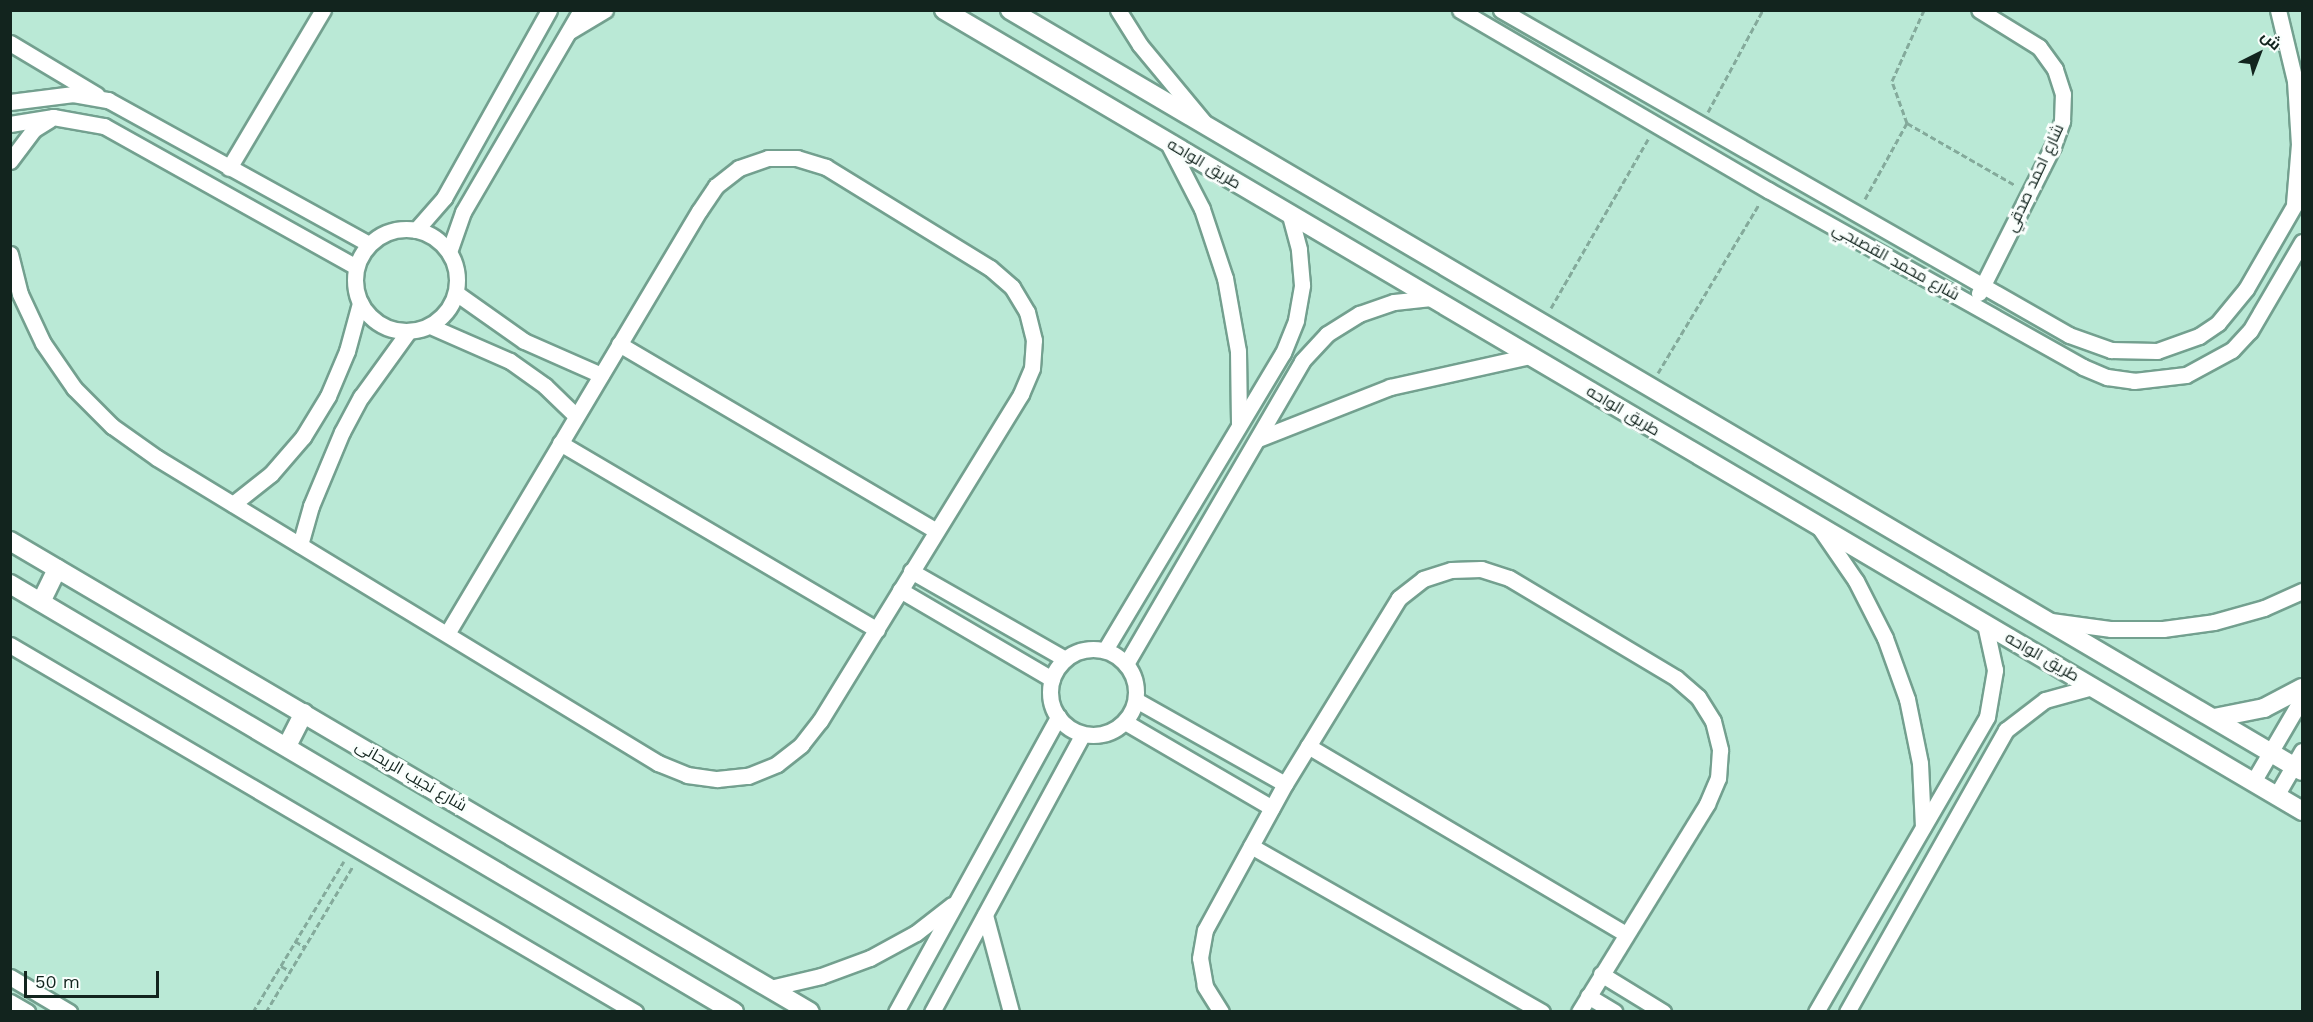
<!DOCTYPE html>
<meta charset="utf-8">
<style>
body{margin:0}
#map{position:relative;width:2313px;height:1022px;overflow:hidden;background:#bae9d6;font-family:"Work Sans",Cairo,sans-serif}
div>[style]{position:absolute}
.path>*{height:3px;margin-top:-1.5px;transform-origin:0;background:repeating-linear-gradient(90deg,#84aa9b 0 6px,transparent 0 9px)}
.roads{filter:drop-shadow(2px 0 #73a08f) drop-shadow(-2px 0 #73a08f) drop-shadow(0 2px #73a08f) drop-shadow(0 -2px #73a08f)}
.minor>*{height:15px;margin:-7.5px;padding:0 7.5px;transform-origin:7.5px;border-radius:7.5px;background:#fff}
.minor>.ring{margin:-7.5px;padding:0;box-sizing:content-box;background:none;border:15px solid #fff;border-radius:50%}
.tertiary>*{height:18px;margin:-9px;padding:0 9px;transform-origin:9px;border-radius:9px;background:#fff}
span{translate:-50% -50%;white-space:nowrap;text-align:center;line-height:1.15;-webkit-text-stroke:6px #fafffd;paint-order:stroke}
.street-label{font-size:16px;color:#12241e}
.frame{position:absolute;inset:0;border:12px solid #12241e;pointer-events:none}
.north{position:absolute;left:2229px;top:24px;width:60px;height:60px;-webkit-text-stroke:4px #fafffd;paint-order:stroke;rotate:42deg;font-size:16px;font-weight:700;line-height:24px;text-align:center;color:#12241e}
.north::after{content:'';display:block;margin:auto;width:21px;height:27px;background:#12241e;clip-path:polygon(50% 0,100% 100%,50% 72%,0 100%)}
.scale{position:absolute;left:24px;top:971px;width:135px;height:27px;box-sizing:border-box;border:3px solid #12241e;border-top:0;padding-left:8px;font-size:18px;line-height:21px;white-space:nowrap;color:#12241e;-webkit-text-stroke:4px #fafffd;paint-order:stroke}
</style>
<div id="map">
<div class="path">
<div style="left:1708px;top:112px;width:116px;rotate:-61.7deg"></div>
<div style="left:1907px;top:123px;width:125px;rotate:29.9deg"></div>
<div style="left:1865px;top:199px;width:87px;rotate:-61.1deg"></div>
<div style="left:1907px;top:123px;width:45px;rotate:-109.7deg"></div>
<div style="left:1892px;top:81px;width:78px;rotate:-65.7deg"></div>
<div style="left:1551px;top:308px;width:195px;rotate:-60.1deg"></div>
<div style="left:1658px;top:373px;width:197px;rotate:-59.1deg"></div>
<div style="left:295px;top:941px;width:12px;rotate:31deg"></div>
<div style="left:281px;top:966px;width:10px;rotate:29deg"></div>
<div style="left:253px;top:1012px;width:176px;rotate:-58.9deg"></div>
<div style="left:266px;top:1012px;width:170px;rotate:-59.2deg"></div>
</div>
<div class="roads">
<div class="minor">
<div style="left:1118px;top:10px;width:41px;rotate:57.8deg"></div>
<div style="left:1140px;top:45px;width:99px;rotate:50.3deg"></div>
<div style="left:1460px;top:10px;width:357px;rotate:30.3deg"></div>
<div style="left:1768px;top:190px;width:361px;rotate:29.3deg"></div>
<div style="left:2083px;top:367px;width:26px;rotate:23deg"></div>
<div style="left:2107px;top:377px;width:27px;rotate:8deg"></div>
<div style="left:2134px;top:381px;width:52px;rotate:-6.6deg"></div>
<div style="left:2186px;top:375px;width:52px;rotate:-28.5deg"></div>
<div style="left:2232px;top:350px;width:26px;rotate:-47deg"></div>
<div style="left:2250px;top:331px;width:103px;rotate:-59.7deg"></div>
<div style="left:1501px;top:10px;width:654px;rotate:29.78deg"></div>
<div style="left:2069px;top:335px;width:45px;rotate:19.7deg"></div>
<div style="left:2111px;top:350px;width:46px;rotate:1.2deg"></div>
<div style="left:2157px;top:351px;width:45px;rotate:-19.7deg"></div>
<div style="left:2199px;top:336px;width:23px;rotate:-34deg"></div>
<div style="left:2218px;top:323px;width:44px;rotate:-50.5deg"></div>
<div style="left:2246px;top:289px;width:112px;rotate:-60deg"></div>
<div style="left:2278px;top:10px;width:73px;rotate:76.5deg"></div>
<div style="left:2295px;top:81px;width:63px;rotate:86.4deg"></div>
<div style="left:2299px;top:144px;width:59px;rotate:94.8deg"></div>
<div style="left:570px;top:31px;width:41px;rotate:-31deg"></div>
<div style="left:10px;top:43px;width:101px;rotate:30.9deg"></div>
<div style="left:10px;top:102px;width:64px;rotate:-7.2deg"></div>
<div style="left:73px;top:94px;width:36px;rotate:10deg"></div>
<div style="left:108px;top:100px;width:298px;rotate:28.9deg"></div>
<div style="left:10px;top:124px;width:44px;rotate:-9.2deg"></div>
<div style="left:53px;top:117px;width:52px;rotate:10deg"></div>
<div style="left:104px;top:126px;width:289px;rotate:29.2deg"></div>
<div style="left:1168px;top:143px;width:74px;rotate:62.7deg"></div>
<div style="left:1202px;top:209px;width:73px;rotate:71.6deg"></div>
<div style="left:1225px;top:278px;width:74px;rotate:79.9deg"></div>
<div style="left:1238px;top:351px;width:73px;rotate:89.2deg"></div>
<div style="left:10px;top:161px;width:39px;rotate:-53deg"></div>
<div style="left:33px;top:130px;width:19px;rotate:-32deg"></div>
<div style="left:229px;top:168px;width:184px;rotate:-59.3deg"></div>
<div class="ring" style="left:355px;top:229px;width:87px;height:87px"></div>
<div style="left:416px;top:230px;width:43px;rotate:-48.8deg"></div>
<div style="left:444px;top:198px;width:215px;rotate:-60.8deg"></div>
<div style="left:449px;top:252px;width:42px;rotate:-70.7deg"></div>
<div style="left:463px;top:212px;width:234px;rotate:-59.7deg"></div>
<div style="left:10px;top:254px;width:41px;rotate:76deg"></div>
<div style="left:20px;top:294px;width:54px;rotate:64.9deg"></div>
<div style="left:43px;top:343px;width:55px;rotate:55.4deg"></div>
<div style="left:74px;top:388px;width:54px;rotate:45deg"></div>
<div style="left:112px;top:426px;width:55px;rotate:35.4deg"></div>
<div style="left:157px;top:458px;width:587px;rotate:31.33deg"></div>
<div style="left:658px;top:763px;width:31px;rotate:22deg"></div>
<div style="left:687px;top:775px;width:30px;rotate:8deg"></div>
<div style="left:717px;top:779px;width:31px;rotate:-6deg"></div>
<div style="left:748px;top:776px;width:31px;rotate:-22deg"></div>
<div style="left:777px;top:764px;width:31px;rotate:-38deg"></div>
<div style="left:801px;top:745px;width:31px;rotate:-52deg"></div>
<div style="left:820px;top:721px;width:384px;rotate:-58.4deg"></div>
<div style="left:1021px;top:394px;width:28px;rotate:-67deg"></div>
<div style="left:1032px;top:368px;width:28px;rotate:-86deg"></div>
<div style="left:1034px;top:340px;width:29px;rotate:-104deg"></div>
<div style="left:1027px;top:312px;width:29px;rotate:-121deg"></div>
<div style="left:1012px;top:287px;width:29px;rotate:-139deg"></div>
<div style="left:990px;top:268px;width:193px;rotate:-148.4deg"></div>
<div style="left:826px;top:167px;width:30px;rotate:-163deg"></div>
<div style="left:797px;top:158px;width:29px;rotate:180deg"></div>
<div style="left:768px;top:158px;width:31px;rotate:161deg"></div>
<div style="left:739px;top:168px;width:29px;rotate:142deg"></div>
<div style="left:716px;top:186px;width:30px;rotate:124deg"></div>
<div style="left:699px;top:211px;width:492px;rotate:120.8deg"></div>
<div style="left:456px;top:293px;width:83px;rotate:35.2deg"></div>
<div style="left:524px;top:341px;width:84px;rotate:23.8deg"></div>
<div style="left:1979px;top:293px;width:165px;rotate:-63.3deg"></div>
<div style="left:2053px;top:146px;width:27px;rotate:-70deg"></div>
<div style="left:2062px;top:121px;width:27px;rotate:-88deg"></div>
<div style="left:2063px;top:94px;width:26px;rotate:-108deg"></div>
<div style="left:2055px;top:69px;width:27px;rotate:-126deg"></div>
<div style="left:2039px;top:47px;width:70px;rotate:-148.3deg"></div>
<div style="left:430px;top:326px;width:87px;rotate:23.6deg"></div>
<div style="left:510px;top:361px;width:43px;rotate:35.5deg"></div>
<div style="left:545px;top:386px;width:43px;rotate:44.1deg"></div>
<div style="left:619px;top:344px;width:368px;rotate:30.5deg"></div>
<div style="left:1258px;top:439px;width:142px;rotate:-21.5deg"></div>
<div style="left:1390px;top:387px;width:143px;rotate:-12.5deg"></div>
<div style="left:560px;top:443px;width:368px;rotate:30.5deg"></div>
<div style="left:233px;top:504px;width:48px;rotate:-38.3deg"></div>
<div style="left:271px;top:474px;width:49px;rotate:-49.1deg"></div>
<div style="left:303px;top:437px;width:48px;rotate:-58.6deg"></div>
<div style="left:328px;top:396px;width:49px;rotate:-67.1deg"></div>
<div style="left:347px;top:351px;width:50px;rotate:-74.8deg"></div>
<div style="left:1819px;top:527px;width:65px;rotate:55.6deg"></div>
<div style="left:1856px;top:581px;width:64px;rotate:63deg"></div>
<div style="left:1885px;top:638px;width:65px;rotate:70.2deg"></div>
<div style="left:1907px;top:699px;width:65px;rotate:78.5deg"></div>
<div style="left:1920px;top:763px;width:64px;rotate:87.3deg"></div>
<div style="left:300px;top:545px;width:41px;rotate:-74.2deg"></div>
<div style="left:311px;top:506px;width:80px;rotate:-67.3deg"></div>
<div style="left:342px;top:432px;width:40px;rotate:-62deg"></div>
<div style="left:361px;top:397px;width:80px;rotate:-54.1deg"></div>
<div style="left:911px;top:571px;width:177px;rotate:29.7deg"></div>
<div style="left:900px;top:590px;width:176px;rotate:30.4deg"></div>
<div style="left:2051px;top:621px;width:61px;rotate:7.6deg"></div>
<div style="left:2111px;top:629px;width:52px"></div>
<div style="left:2163px;top:629px;width:51px;rotate:-7.8deg"></div>
<div style="left:2214px;top:622px;width:52px;rotate:-15.6deg"></div>
<div style="left:2264px;top:608px;width:42px;rotate:-24.1deg"></div>
<div style="left:10px;top:645px;width:725px;rotate:30.42deg"></div>
<div class="ring" style="left:1050px;top:649px;width:71px;height:71px"></div>
<div style="left:1105px;top:650px;width:346px;rotate:-59.1deg"></div>
<div style="left:1283px;top:353px;width:35px;rotate:-68deg"></div>
<div style="left:1296px;top:320px;width:36px;rotate:-80deg"></div>
<div style="left:1302px;top:285px;width:36px;rotate:-95deg"></div>
<div style="left:1299px;top:249px;width:35px;rotate:-105deg"></div>
<div style="left:1126px;top:664px;width:350px;rotate:-59.8deg"></div>
<div style="left:1302px;top:361px;width:37px;rotate:-47deg"></div>
<div style="left:1327px;top:334px;width:38px;rotate:-32deg"></div>
<div style="left:1359px;top:314px;width:37px;rotate:-19deg"></div>
<div style="left:1394px;top:302px;width:37px;rotate:-6deg"></div>
<div style="left:1136px;top:700px;width:171px;rotate:29.4deg"></div>
<div style="left:1125px;top:722px;width:170px;rotate:30.3deg"></div>
<div style="left:1308px;top:746px;width:369px;rotate:30.6deg"></div>
<div style="left:2253px;top:782px;width:97px;rotate:-59.7deg"></div>
<div style="left:2276px;top:796px;width:52px;rotate:-60deg"></div>
<div style="left:1251px;top:846px;width:335px;rotate:29.7deg"></div>
<div style="left:985px;top:915px;width:100px;rotate:75deg"></div>
<div style="left:1601px;top:974px;width:73px;rotate:31.5deg"></div>
<div style="left:10px;top:977px;width:69px;rotate:30.7deg"></div>
<div style="left:770px;top:988px;width:52px;rotate:-13.2deg"></div>
<div style="left:821px;top:976px;width:52px;rotate:-20.2deg"></div>
<div style="left:870px;top:958px;width:52px;rotate:-28.5deg"></div>
<div style="left:916px;top:933px;width:46px;rotate:-37.9deg"></div>
<div style="left:1588px;top:996px;width:31px;rotate:31deg"></div>
<div style="left:10px;top:1002px;width:20px;rotate:30deg"></div>
<div style="left:896px;top:1012px;width:337px;rotate:-61.2deg"></div>
<div style="left:932px;top:1012px;width:316px;rotate:-61.5deg"></div>
<div style="left:1221px;top:1012px;width:31px;rotate:-122deg"></div>
<div style="left:1205px;top:986px;width:28px;rotate:-100deg"></div>
<div style="left:1200px;top:958px;width:28px;rotate:-80deg"></div>
<div style="left:1205px;top:930px;width:166px;rotate:-61.3deg"></div>
<div style="left:1285px;top:784px;width:218px;rotate:-58.5deg"></div>
<div style="left:1399px;top:598px;width:31px;rotate:-38deg"></div>
<div style="left:1423px;top:579px;width:29px;rotate:-18deg"></div>
<div style="left:1451px;top:570px;width:30px;rotate:-2deg"></div>
<div style="left:1481px;top:569px;width:29px;rotate:18deg"></div>
<div style="left:1509px;top:578px;width:195px;rotate:30.9deg"></div>
<div style="left:1676px;top:678px;width:29px;rotate:41deg"></div>
<div style="left:1698px;top:697px;width:28px;rotate:58deg"></div>
<div style="left:1713px;top:721px;width:30px;rotate:76deg"></div>
<div style="left:1720px;top:750px;width:28px;rotate:94deg"></div>
<div style="left:1718px;top:778px;width:28px;rotate:113deg"></div>
<div style="left:1707px;top:804px;width:244px;rotate:121.6deg"></div>
<div style="left:1816px;top:1012px;width:341px;rotate:-59.9deg"></div>
<div style="left:1987px;top:717px;width:48px;rotate:-80.3deg"></div>
<div style="left:1995px;top:670px;width:47px;rotate:-102.3deg"></div>
<div style="left:1847px;top:1012px;width:324px;rotate:-60.6deg"></div>
<div style="left:2006px;top:730px;width:49px;rotate:-37.6deg"></div>
<div style="left:2045px;top:700px;width:49px;rotate:-15.5deg"></div>
</div>
<div class="tertiary">
<div style="left:944px;top:10px;width:1577px;rotate:30.53deg"></div>
<div style="left:1010px;top:10px;width:1499px;rotate:30.5deg"></div>
<div style="left:10px;top:541px;width:928px;rotate:30.49deg"></div>
<div style="left:10px;top:584px;width:841px;rotate:30.59deg"></div>
<div style="left:41px;top:602px;width:37px;rotate:-64deg"></div>
<div style="left:2214px;top:718px;width:51px;rotate:-11.3deg"></div>
<div style="left:2264px;top:708px;width:43px;rotate:-27.8deg"></div>
<div style="left:287px;top:746px;width:37px;rotate:-63deg"></div>
</div>
</div>
<div class="street-label">
<span style="left:1204px;top:164px;rotate:31deg">طريق الواحه</span>
<span style="left:2035px;top:178px;rotate:-65deg">شارع احمد صدقي</span>
<span style="left:1896px;top:262px;rotate:29deg">شارع محمد القصبجي</span>
<span style="left:1623px;top:411px;rotate:31deg">طريق الواحه</span>
<span style="left:2042px;top:657px;rotate:30deg">طريق الواحه</span>
<span style="left:411px;top:776px;rotate:30deg">شارع نجيب الريحانى</span>
</div>
<div class="frame"></div>
<div class="north">ش</div>
<div class="scale">50 m</div>
</div>
